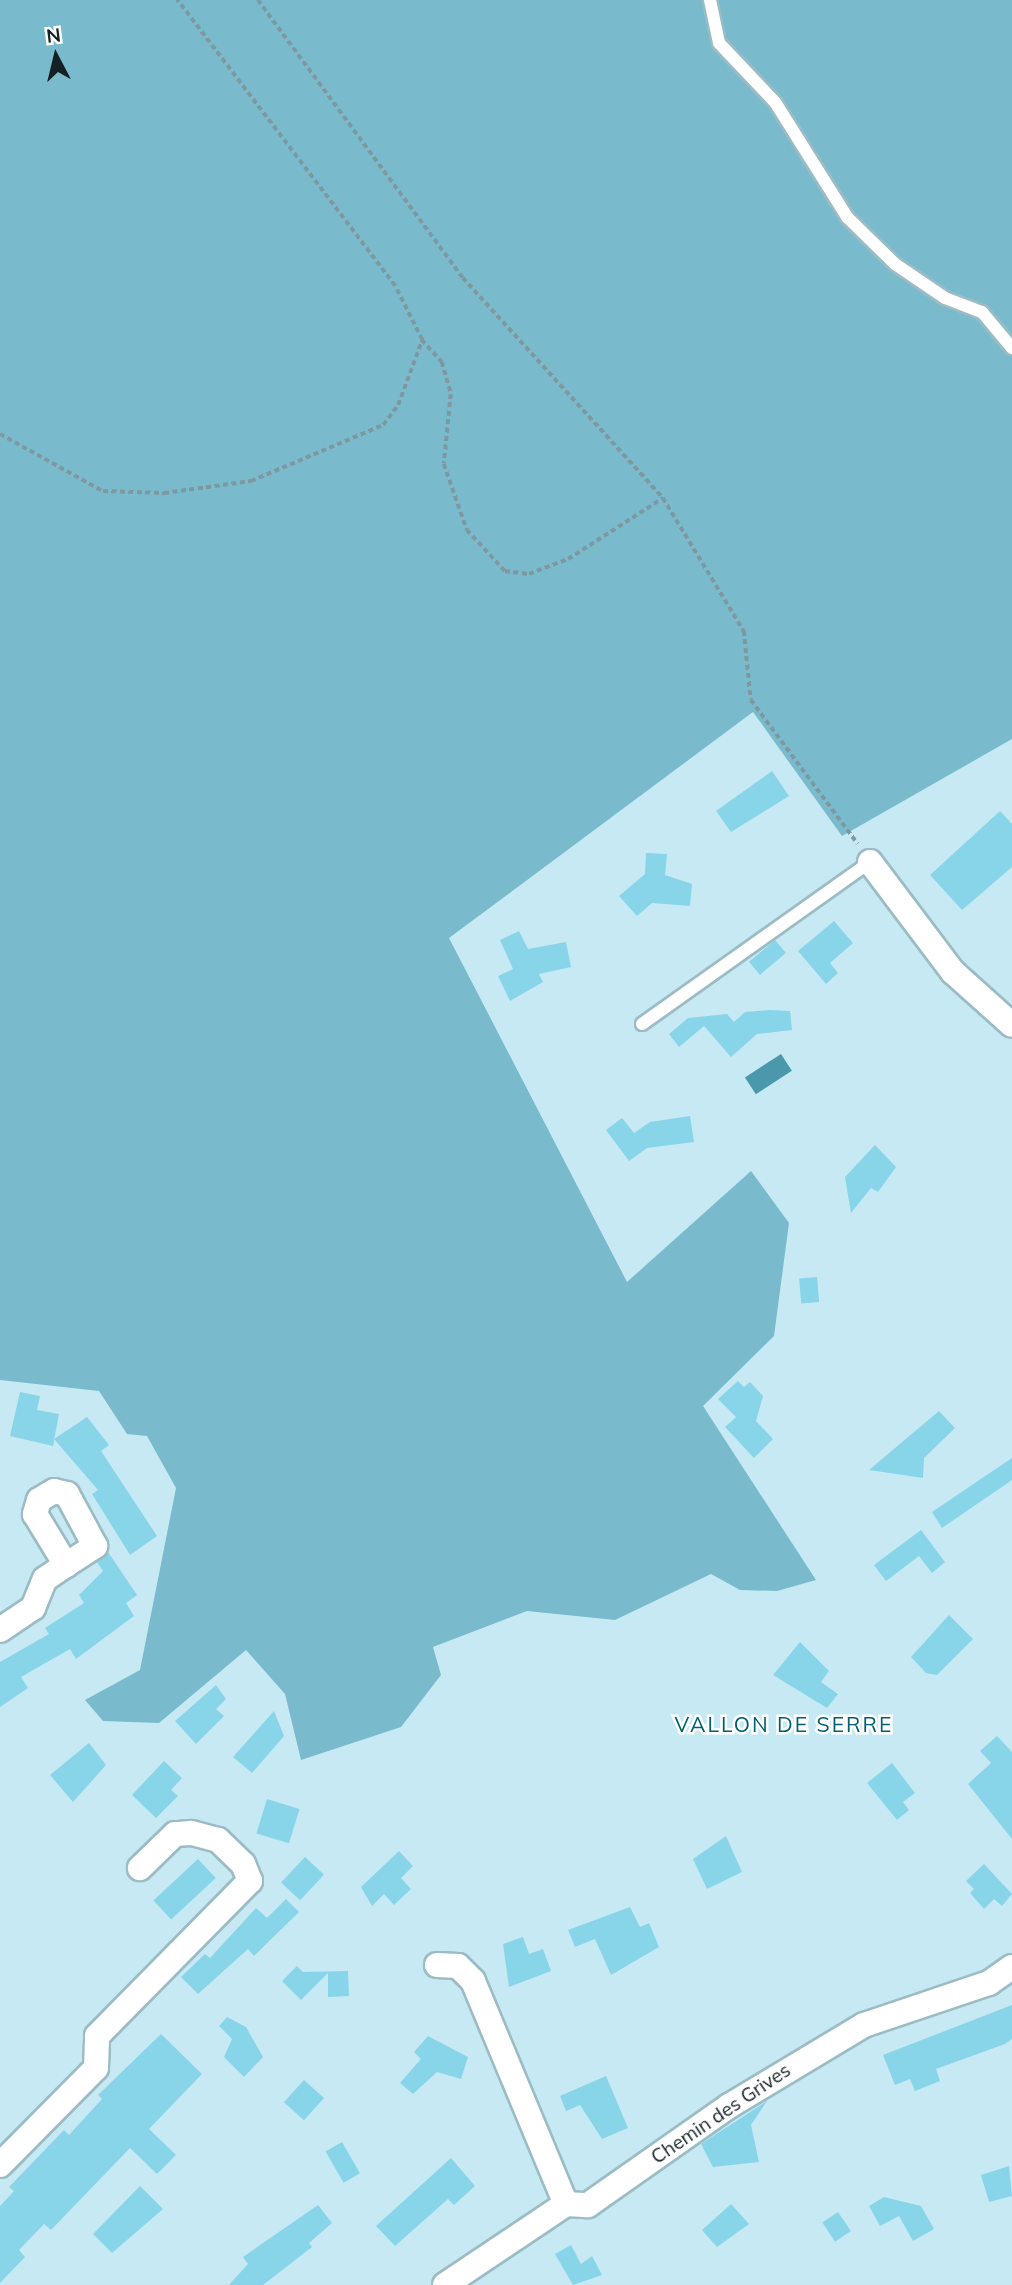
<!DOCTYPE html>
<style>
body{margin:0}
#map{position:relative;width:1012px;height:2285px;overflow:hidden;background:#c7e9f3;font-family:Mulish,sans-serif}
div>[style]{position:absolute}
.green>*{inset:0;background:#79bbcd}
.water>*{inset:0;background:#4b97ab;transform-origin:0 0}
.building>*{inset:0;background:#88d5ea;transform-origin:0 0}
.path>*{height:3.5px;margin-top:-1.75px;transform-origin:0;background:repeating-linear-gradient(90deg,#7e989f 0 5px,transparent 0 8.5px)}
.roads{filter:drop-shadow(2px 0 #9bbcc5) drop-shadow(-2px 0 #9bbcc5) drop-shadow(0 2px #9bbcc5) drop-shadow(0 -2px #9bbcc5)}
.lane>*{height:12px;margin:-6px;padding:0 6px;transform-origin:6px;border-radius:6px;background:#fff}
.street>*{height:24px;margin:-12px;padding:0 12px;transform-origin:12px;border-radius:12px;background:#fff}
span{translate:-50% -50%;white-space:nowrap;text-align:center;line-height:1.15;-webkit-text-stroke:5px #fff;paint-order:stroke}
.street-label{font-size:19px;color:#132024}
.neighbourhood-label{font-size:21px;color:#026072;letter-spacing:2px}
.north{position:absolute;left:21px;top:21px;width:70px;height:70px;-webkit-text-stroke:5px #fff;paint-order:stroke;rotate:353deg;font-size:19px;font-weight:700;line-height:28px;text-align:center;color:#132024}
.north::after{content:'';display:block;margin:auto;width:24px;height:32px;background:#132024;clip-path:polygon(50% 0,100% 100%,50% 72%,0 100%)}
</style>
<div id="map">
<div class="green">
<div style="clip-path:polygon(0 0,1012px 0,1012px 739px,842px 836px,753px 712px,449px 938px,627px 1282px,751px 1171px,789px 1223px,774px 1336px,703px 1406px,816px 1580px,777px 1591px,740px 1590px,711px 1574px,615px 1620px,527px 1611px,433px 1647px,441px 1675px,401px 1727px,301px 1760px,285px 1694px,246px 1650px,159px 1723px,103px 1721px,85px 1700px,140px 1670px,176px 1488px,147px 1436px,127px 1434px,99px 1391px,0 1380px)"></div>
</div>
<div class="water">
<div style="left:781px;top:1054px;width:20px;height:43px;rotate:57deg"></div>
</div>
<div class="building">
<div style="clip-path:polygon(772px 771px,789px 796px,731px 832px,716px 811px)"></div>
<div style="clip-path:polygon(1000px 811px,1012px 824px,1012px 867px,962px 910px,930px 875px)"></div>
<div style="clip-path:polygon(646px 853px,667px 854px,665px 875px,692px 884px,690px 906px,652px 903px,637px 916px,619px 896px,645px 874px)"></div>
<div style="clip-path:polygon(834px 921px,853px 943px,830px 963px,838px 973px,826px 984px,798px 951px)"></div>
<div style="clip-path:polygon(519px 931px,528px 949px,566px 942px,571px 967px,539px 974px,543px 982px,510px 1001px,498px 976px,513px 969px,500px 940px)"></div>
<div style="left:775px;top:940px;width:17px;height:34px;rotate:50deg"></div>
<div style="clip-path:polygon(770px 1010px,790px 1011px,792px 1030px,757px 1034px,731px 1057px,704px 1026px,679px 1047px,669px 1034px,688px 1018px,727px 1014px,734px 1022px,745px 1012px)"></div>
<div style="clip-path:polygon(690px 1116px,694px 1142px,647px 1148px,629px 1161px,606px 1130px,622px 1118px,634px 1133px,650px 1122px)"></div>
<div style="clip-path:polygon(875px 1145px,896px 1167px,878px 1192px,871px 1188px,851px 1213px,845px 1177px)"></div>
<div style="left:817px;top:1277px;width:25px;height:18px;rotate:85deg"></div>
<div style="clip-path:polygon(738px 1381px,744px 1387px,750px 1382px,763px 1396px,756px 1421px,773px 1439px,754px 1458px,725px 1427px,736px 1417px,718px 1399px)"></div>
<div style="clip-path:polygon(20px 1392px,40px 1396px,37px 1410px,59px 1414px,53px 1446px,10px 1436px)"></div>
<div style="clip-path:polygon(939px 1411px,955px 1428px,924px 1458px,923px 1478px,869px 1470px)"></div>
<div style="clip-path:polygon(87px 1417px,109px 1445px,101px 1451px,157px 1536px,130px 1555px,92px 1494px,98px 1490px,54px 1439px)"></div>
<div style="clip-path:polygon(1012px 1458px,1012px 1480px,942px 1528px,932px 1512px)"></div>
<div style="clip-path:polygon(921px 1530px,945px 1562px,932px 1573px,919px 1556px,886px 1581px,874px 1565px)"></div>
<div style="clip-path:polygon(108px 1552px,137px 1595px,126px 1603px,134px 1616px,76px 1659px,70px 1649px,21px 1677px,28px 1688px,0 1707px,0 1662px,49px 1634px,45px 1628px,84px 1603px,79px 1595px,103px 1571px,97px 1562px)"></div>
<div style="clip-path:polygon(949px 1615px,973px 1639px,937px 1675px,926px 1673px,911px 1657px)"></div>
<div style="clip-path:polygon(800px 1642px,829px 1671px,821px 1682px,838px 1694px,827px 1708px,773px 1675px)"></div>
<div style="clip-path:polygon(216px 1685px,226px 1699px,216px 1709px,224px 1716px,196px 1744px,175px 1721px)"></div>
<div style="clip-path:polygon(274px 1711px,284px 1736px,252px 1773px,233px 1757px)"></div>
<div style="clip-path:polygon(997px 1736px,1012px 1752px,1012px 1839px,968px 1784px,991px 1763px,980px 1751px)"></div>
<div style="clip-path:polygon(89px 1743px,106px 1765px,73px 1802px,50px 1775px)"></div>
<div style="clip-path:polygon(164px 1761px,182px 1778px,171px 1790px,178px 1796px,156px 1818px,132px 1795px)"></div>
<div style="clip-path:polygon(892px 1763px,915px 1793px,903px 1802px,909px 1810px,897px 1820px,867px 1783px)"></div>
<div style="left:267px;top:1799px;width:34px;height:36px;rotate:17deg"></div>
<div style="clip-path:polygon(726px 1836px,742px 1872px,707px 1889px,693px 1859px)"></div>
<div style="clip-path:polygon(399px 1851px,413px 1866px,401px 1878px,411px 1889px,394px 1905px,384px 1894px,372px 1906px,361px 1887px)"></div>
<div style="left:305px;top:1857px;width:26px;height:35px;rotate:43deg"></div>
<div style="left:198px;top:1859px;width:26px;height:61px;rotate:47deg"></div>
<div style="clip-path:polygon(984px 1864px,1012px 1894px,1002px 1906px,994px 1899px,984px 1909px,970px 1893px,974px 1889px,966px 1881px)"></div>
<div style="clip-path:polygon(286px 1899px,299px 1912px,254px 1956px,248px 1949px,198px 1994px,181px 1977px,205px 1954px,210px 1958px,256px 1908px,267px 1918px)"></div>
<div style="clip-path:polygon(630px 1907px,640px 1927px,649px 1923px,659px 1947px,611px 1975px,595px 1939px,575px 1947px,568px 1930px)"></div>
<div style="clip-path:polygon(523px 1937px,529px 1954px,543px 1949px,551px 1971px,509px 1987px,503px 1944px)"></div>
<div style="clip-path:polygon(297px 1966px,303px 1972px,348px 1971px,349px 1996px,328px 1997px,328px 1973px,301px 2000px,282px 1981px)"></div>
<div style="clip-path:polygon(1012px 2005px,1012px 2039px,1005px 2044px,936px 2069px,940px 2081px,915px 2091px,910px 2079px,895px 2085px,883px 2055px)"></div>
<div style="clip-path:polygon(227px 2017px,246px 2027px,263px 2057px,244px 2077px,224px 2057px,232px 2039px,219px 2026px)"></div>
<div style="clip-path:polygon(161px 2034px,202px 2074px,149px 2129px,176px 2155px,157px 2174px,130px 2148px,51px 2230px,44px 2224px,19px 2250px,25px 2257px,0 2283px,0 2206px,14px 2191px,9px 2187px,64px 2130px,69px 2135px,102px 2099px,98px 2095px)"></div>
<div style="clip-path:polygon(428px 2036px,468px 2057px,461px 2079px,437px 2072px,413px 2094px,400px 2083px,421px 2059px,414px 2052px)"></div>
<div style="clip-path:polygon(606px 2076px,628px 2128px,602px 2139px,580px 2105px,566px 2111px,560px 2096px)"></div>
<div style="left:304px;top:2080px;width:27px;height:30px;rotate:42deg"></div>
<div style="clip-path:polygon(767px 2101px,751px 2125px,759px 2162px,713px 2167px,701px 2144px)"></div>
<div style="left:342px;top:2142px;width:36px;height:19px;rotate:60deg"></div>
<div style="clip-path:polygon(451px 2158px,475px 2186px,454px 2205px,448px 2199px,395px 2246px,376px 2226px)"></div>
<div style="clip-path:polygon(1009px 2166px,1012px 2196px,989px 2202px,981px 2175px)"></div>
<div style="clip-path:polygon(140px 2186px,163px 2209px,112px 2253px,93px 2234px)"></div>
<div style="clip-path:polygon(884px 2197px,921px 2206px,934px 2229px,913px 2241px,899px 2216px,880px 2226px,869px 2206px)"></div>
<div style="clip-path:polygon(731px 2204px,749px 2224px,717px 2247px,702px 2230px)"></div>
<div style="clip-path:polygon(318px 2205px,332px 2223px,309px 2243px,312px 2247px,263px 2285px,229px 2285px,248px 2264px,243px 2257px)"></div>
<div style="left:838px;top:2212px;width:23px;height:19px;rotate:56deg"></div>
<div style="clip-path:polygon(571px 2245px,581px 2264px,592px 2256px,602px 2275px,573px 2285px,555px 2254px)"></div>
</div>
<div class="path">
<div style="left:258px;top:0;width:345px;rotate:53.6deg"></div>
<div style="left:463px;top:278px;width:297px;rotate:47.7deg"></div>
<div style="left:663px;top:498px;width:156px;rotate:58.7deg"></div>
<div style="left:744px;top:631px;width:69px;rotate:84.2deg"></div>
<div style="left:751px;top:700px;width:179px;rotate:53.4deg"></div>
<div style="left:422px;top:340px;width:30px;rotate:48deg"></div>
<div style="left:442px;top:362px;width:33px;rotate:74deg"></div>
<div style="left:451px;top:394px;width:70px;rotate:95.7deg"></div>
<div style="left:444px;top:464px;width:70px;rotate:70.8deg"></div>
<div style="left:467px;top:530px;width:56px;rotate:47.2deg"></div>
<div style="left:505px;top:571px;width:24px;rotate:7deg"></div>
<div style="left:529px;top:574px;width:42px;rotate:-21deg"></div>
<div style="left:568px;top:559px;width:113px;rotate:-32.7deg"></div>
<div style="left:0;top:434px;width:118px;rotate:29deg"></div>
<div style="left:103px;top:491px;width:61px;rotate:1.9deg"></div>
<div style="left:164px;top:493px;width:88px;rotate:-7.9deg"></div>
<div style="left:251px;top:481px;width:143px;rotate:-23deg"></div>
<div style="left:383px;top:425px;width:25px;rotate:-53deg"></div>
<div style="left:398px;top:405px;width:69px;rotate:-69.7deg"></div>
<div style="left:422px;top:340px;width:60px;rotate:-116.6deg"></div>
<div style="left:395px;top:286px;width:360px;rotate:-127.3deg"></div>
</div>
<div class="roads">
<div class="lane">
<div style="left:710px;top:0;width:44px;rotate:78.2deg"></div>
<div style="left:719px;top:43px;width:81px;rotate:46.5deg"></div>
<div style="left:775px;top:102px;width:136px;rotate:57.9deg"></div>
<div style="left:847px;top:217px;width:67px;rotate:44.4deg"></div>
<div style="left:895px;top:264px;width:60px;rotate:34.2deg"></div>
<div style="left:945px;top:298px;width:40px;rotate:21deg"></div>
<div style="left:982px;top:312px;width:47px;rotate:50.2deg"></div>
<div style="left:642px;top:1024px;width:280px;rotate:-35.4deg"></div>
</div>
<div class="street">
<div style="left:870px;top:862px;width:138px;rotate:53deg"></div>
<div style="left:953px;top:972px;width:79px;rotate:41.9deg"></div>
<div style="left:0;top:1630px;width:40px;rotate:-34deg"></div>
<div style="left:33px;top:1608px;width:31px;rotate:-68deg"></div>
<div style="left:45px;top:1579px;width:25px;rotate:-34deg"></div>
<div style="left:66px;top:1565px;width:35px;rotate:-33deg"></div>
<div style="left:95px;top:1546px;width:59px;rotate:-118.3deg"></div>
<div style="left:67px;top:1494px;width:13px;rotate:-167deg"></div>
<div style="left:54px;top:1491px;width:17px;rotate:149deg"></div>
<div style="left:39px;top:1500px;width:15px;rotate:106deg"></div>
<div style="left:35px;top:1514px;width:60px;rotate:58.7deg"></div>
<div style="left:437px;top:1965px;width:21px;rotate:3deg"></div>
<div style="left:458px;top:1966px;width:21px;rotate:45deg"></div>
<div style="left:473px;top:1981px;width:242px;rotate:67.4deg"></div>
<div style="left:0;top:2165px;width:136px;rotate:-45.3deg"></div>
<div style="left:96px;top:2068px;width:32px;rotate:-88deg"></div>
<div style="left:97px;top:2036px;width:218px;rotate:-45.4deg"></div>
<div style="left:250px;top:1881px;width:18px;rotate:-112deg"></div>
<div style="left:243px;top:1864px;width:35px;rotate:-136deg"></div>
<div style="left:218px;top:1840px;width:28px;rotate:-165deg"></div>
<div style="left:191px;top:1833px;width:16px;rotate:176deg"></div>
<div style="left:175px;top:1834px;width:49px;rotate:135.8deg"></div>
<div style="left:445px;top:2285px;width:146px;rotate:-33.8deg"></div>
<div style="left:566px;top:2204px;width:22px;rotate:3deg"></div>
<div style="left:588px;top:2205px;width:172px;rotate:-35.1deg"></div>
<div style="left:729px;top:2106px;width:157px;rotate:-31deg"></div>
<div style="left:864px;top:2025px;width:132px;rotate:-18.6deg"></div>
<div style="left:989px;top:1983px;width:28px;rotate:-35deg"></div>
</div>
</div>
<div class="street-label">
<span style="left:721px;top:2114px;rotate:-34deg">Chemin des Grives</span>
</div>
<div class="neighbourhood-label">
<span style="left:784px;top:1724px">VALLON DE SERRE</span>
</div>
<div class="north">N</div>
</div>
